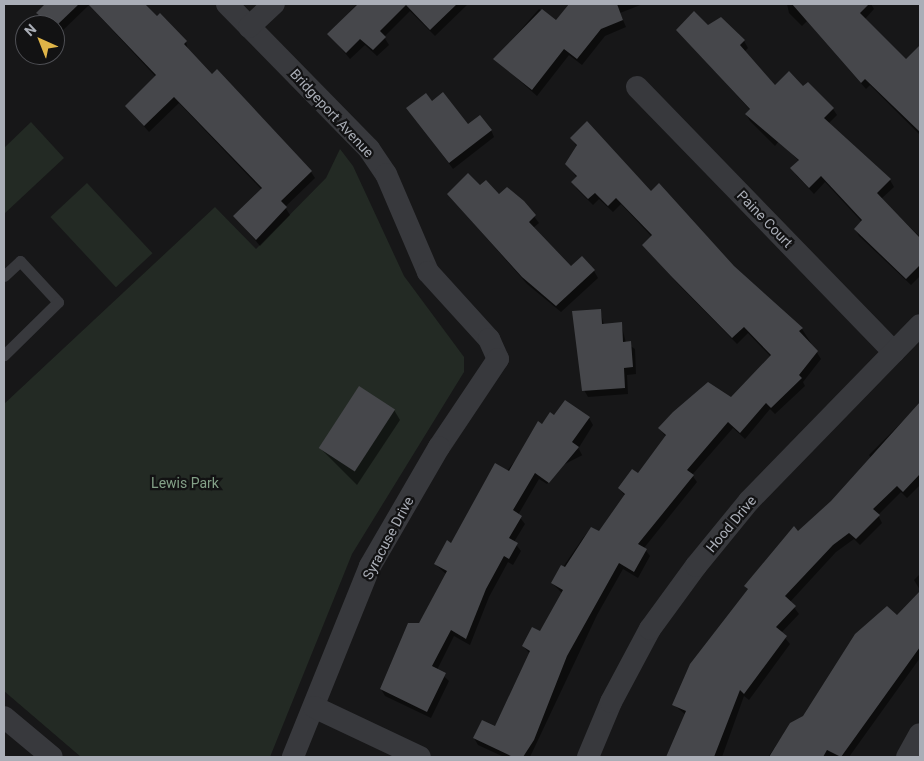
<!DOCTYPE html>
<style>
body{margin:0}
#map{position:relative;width:924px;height:761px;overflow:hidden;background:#171718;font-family:Roboto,sans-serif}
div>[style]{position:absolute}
.green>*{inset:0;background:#232a24;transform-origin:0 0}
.shadow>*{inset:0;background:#0007;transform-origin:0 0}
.building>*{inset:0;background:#46474b;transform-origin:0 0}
.service>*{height:11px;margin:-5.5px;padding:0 5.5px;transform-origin:5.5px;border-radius:5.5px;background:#38393d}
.minor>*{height:22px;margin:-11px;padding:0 11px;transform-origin:11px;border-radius:11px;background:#38393d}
span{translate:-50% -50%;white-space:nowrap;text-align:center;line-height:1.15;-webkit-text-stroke:4.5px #121213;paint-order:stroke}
.street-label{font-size:14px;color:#aaaeb7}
.park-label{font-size:14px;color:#83a087}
.frame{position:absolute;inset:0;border:5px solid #aaaeb7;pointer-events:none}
.north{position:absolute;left:15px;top:15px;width:50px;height:50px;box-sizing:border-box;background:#121213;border:1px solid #4f5055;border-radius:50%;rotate:316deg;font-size:14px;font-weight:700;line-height:20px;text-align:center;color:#aaaeb7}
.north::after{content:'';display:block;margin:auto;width:18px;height:22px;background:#e0b548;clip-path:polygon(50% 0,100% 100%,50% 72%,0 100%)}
</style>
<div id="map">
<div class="green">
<div style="clip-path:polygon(31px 122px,64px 158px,4px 214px,4px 148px)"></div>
<div style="clip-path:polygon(340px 149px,353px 166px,404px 276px,464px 357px,464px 372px,352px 554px,270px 757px,81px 757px,4px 691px,4px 404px,215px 207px,256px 249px,326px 178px)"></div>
<div style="left:87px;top:183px;width:96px;height:50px;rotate:47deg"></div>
</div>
<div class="shadow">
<div style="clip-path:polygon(47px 4px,141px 4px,186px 42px,188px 50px,212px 75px,217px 71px,311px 172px,315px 178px,285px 207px,290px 215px,260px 246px,235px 216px,262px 190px,179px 103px,149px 132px,126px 106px,156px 77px,89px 5px,57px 36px,55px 25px,46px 25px,37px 13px)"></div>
<div style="clip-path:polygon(357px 4px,383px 6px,468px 4px,435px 36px,410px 11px,384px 37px,389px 45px,377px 56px,365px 45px,350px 59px,329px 34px)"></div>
<div style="clip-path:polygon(570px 4px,643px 4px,620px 13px,626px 27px,605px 36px,582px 65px,569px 55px,537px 96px,495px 59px,539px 9px,556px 22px)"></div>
<div style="clip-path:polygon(787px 4px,871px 4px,874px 9px,865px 19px,906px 60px,913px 54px,920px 62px,920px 135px,870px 85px,866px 89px,807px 21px,802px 26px,789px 13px)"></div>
<div style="clip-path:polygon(708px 27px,744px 41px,748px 48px,744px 52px,775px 86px,803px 88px,833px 109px,837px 115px,828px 124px,890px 180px,894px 187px,881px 199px,920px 237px,920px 276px,911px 285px,859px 236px,855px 229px,862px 222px,825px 182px,814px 194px,796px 175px,792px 168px,799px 161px,779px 141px,775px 146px,750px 121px,746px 114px,750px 110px,678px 30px)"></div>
<div style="clip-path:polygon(432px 102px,468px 126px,491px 130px,494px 137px,453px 169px,408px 108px)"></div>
<div style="clip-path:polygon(572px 139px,651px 193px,802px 329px,821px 359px,803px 382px,805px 386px,775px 414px,770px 409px,745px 439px,733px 428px,692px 475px,697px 482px,644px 548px,650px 556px,638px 578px,623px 569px,597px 615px,530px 757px,504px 757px,478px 745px,474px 738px,496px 728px,530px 654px,523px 646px,541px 633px,562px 593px,552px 583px,583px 538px,591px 528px,599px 533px,625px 496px,619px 488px,638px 475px,666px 437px,660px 429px,731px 398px,771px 357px,748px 333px,737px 344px,677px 283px,643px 245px,652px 237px,621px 204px,613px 212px,599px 199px,593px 205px,577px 189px,573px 182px,577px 178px,567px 164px,577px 147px)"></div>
<div style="clip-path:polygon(480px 187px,523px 202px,539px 223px,533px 228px,571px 268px,594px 271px,598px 278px,561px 312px,527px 284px,448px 194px)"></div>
<div style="clip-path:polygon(600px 310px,604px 325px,621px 323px,626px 343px,635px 349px,636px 374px,627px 375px,628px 394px,588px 397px,584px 390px)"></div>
<div style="clip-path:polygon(920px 404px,920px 485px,907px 498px,901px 492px,878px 515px,882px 523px,860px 545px,854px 539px,836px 552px,790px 602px,799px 614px,781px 633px,790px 644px,749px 700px,744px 696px,722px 757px,666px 757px,686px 715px,673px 704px,749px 590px,746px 586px,873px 461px,869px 455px)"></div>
<div style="clip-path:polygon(394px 410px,400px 420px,357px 485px,320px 448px)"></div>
<div style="clip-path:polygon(554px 417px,589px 418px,593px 425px,578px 449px,547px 484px,539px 479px,518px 515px,525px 524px,514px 542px,521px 551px,513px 565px,508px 562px,489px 597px,470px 645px,454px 636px,437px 670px,449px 681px,431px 718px,385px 696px,381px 689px,447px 575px,435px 564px,542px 426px)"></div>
<div style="left:579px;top:449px;width:7px;height:47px;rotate:63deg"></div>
<div style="clip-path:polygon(920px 574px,920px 590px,914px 580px)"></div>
<div style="clip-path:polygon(920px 593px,920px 658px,849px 757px,768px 757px,791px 724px,804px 716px)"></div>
</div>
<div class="building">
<div style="clip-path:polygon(45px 4px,79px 4px,55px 27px,36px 13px)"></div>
<div style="clip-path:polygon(88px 4px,145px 4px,157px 16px,160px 13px,187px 41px,184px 44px,212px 74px,217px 69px,312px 171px,281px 201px,287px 207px,256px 240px,233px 216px,262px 188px,174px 97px,144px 126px,125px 106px,156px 75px)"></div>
<div style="clip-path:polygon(358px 4px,457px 4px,430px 30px,406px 5px,380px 31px,386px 37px,373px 50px,360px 39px,346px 53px,327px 34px)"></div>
<div style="clip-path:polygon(569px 4px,617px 4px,623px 20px,601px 29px,577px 59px,564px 49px,532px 90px,493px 59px,542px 9px,556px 20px)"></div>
<div style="clip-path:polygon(792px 4px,869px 4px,860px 13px,906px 59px,920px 45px,920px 132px,865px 79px,861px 83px)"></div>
<div style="clip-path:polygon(694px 11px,708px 25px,721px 17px,745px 40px,740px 45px,775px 85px,789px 71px,803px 86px,808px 82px,834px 108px,824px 118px,891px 179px,877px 193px,920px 238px,920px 265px,906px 279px,854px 229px,862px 220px,821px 176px,809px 188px,790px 168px,799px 160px,745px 114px,750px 109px,676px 30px)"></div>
<div style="clip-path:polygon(443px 92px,468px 124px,480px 115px,492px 130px,449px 163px,406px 108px,426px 93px,432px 101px)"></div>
<div style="clip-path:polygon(587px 121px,651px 191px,659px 183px,734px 266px,803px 328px,799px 331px,818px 351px,799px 375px,802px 378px,771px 408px,766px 403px,740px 433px,728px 422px,687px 470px,694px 475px,638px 544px,647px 549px,634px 572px,619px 563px,567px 656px,534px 740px,523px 757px,513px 757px,473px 738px,482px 720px,495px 726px,530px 651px,522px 646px,532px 627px,540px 631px,563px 590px,551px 583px,561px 565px,565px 567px,591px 527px,599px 531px,625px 494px,618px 488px,632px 469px,638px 473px,666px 435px,658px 428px,673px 412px,708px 382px,731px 397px,771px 355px,744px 327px,732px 338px,671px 276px,642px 245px,652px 235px,616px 198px,608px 206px,595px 193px,588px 199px,571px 182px,577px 176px,565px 164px,577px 145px,570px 138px)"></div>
<div style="clip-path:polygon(468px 173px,480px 185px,486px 180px,499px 194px,507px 187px,524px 201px,536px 215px,529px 222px,571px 266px,582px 256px,595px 270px,556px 306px,522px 277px,447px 194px)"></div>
<div style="clip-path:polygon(601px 309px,602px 324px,622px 322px,623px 342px,631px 341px,633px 367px,624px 368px,625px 388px,582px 391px,572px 311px)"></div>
<div style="left:359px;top:386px;width:43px;height:74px;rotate:33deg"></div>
<div style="clip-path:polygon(565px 400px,590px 417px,572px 442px,579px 447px,549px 483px,535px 473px,513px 510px,522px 516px,509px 538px,518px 543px,509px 559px,504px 556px,486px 589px,466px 639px,451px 630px,432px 666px,446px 673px,427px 712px,380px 689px,408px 623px,419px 623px,447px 571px,434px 564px,447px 540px,451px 543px,495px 463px,509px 471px,538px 421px,542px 424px,550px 412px,554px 415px)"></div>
<div style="clip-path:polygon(920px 402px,920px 474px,903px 492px,897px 486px,873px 509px,880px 515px,856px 539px,849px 533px,833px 545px,785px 596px,796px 606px,776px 627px,787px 636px,744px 694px,740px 690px,714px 757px,666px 757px,686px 711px,672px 705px,690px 664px,748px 589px,744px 586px,794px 526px,798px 531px,831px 501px)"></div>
<div style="clip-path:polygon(920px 591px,920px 647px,841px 757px,827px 750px,823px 757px,769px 757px,790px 723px,803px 716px,855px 634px,887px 606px,897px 615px)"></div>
</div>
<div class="service">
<div style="left:4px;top:276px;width:22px;rotate:-43deg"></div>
<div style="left:20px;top:261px;width:56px;rotate:47.2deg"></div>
<div style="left:58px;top:302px;width:76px;rotate:135.5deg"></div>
</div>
<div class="minor">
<div style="left:227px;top:4px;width:203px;rotate:45.6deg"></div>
<div style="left:369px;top:149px;width:30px;rotate:56deg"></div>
<div style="left:386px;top:174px;width:107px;rotate:66.8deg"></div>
<div style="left:428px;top:272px;width:91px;rotate:47.7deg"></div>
<div style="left:489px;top:339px;width:22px;rotate:66deg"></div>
<div style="left:498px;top:359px;width:106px;rotate:123.8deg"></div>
<div style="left:439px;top:447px;width:138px;rotate:120.1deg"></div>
<div style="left:370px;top:566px;width:206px;rotate:112deg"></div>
<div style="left:249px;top:27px;width:34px;rotate:-43deg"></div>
<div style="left:637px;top:87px;width:369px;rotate:45.9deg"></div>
<div style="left:314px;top:707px;width:117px;rotate:25.3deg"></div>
<div style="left:4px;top:717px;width:62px;rotate:39.8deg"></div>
<div style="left:588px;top:757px;width:60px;rotate:-67.3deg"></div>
<div style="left:611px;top:702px;width:83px;rotate:-61.9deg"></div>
<div style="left:650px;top:629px;width:78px;rotate:-53.9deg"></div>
<div style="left:696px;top:566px;width:84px;rotate:-50.8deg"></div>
<div style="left:749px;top:501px;width:245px;rotate:-45.8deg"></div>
<div style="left:907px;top:757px;width:26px;rotate:-61deg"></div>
</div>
<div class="street-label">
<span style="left:332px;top:113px;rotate:47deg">Bridgeport Avenue</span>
<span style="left:765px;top:219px;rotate:46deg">Paine Court</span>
<span style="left:731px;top:524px;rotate:-50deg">Hood Drive</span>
<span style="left:388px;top:538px;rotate:-62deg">Syracuse Drive</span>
</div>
<div class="park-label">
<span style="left:185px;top:483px">Lewis Park</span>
</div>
<div class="frame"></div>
<div class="north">N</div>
</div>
